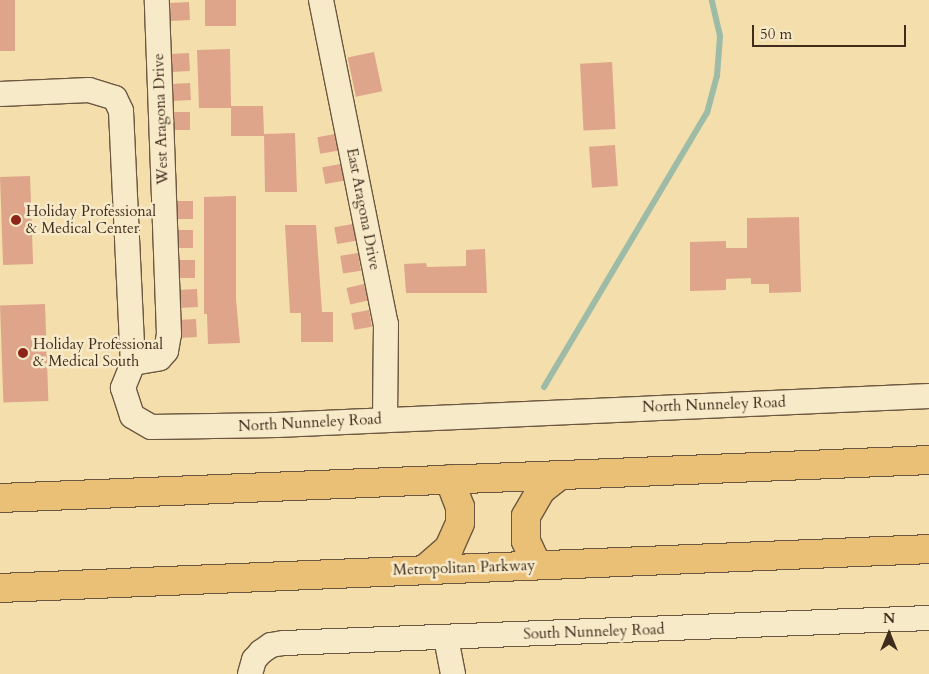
<!DOCTYPE html>
<style>
body{margin:0}
#map{position:relative;width:929px;height:674px;overflow:hidden;background:#f3deac;font-family:Cardo,serif}
div>[style]{position:absolute}
.stream>*{height:6px;margin:-3px;padding:0 3px;transform-origin:3px;border-radius:3px;background:#9cbca7}
.building>*{inset:0;background:#dea58b;transform-origin:0 0}
.roads{filter:drop-shadow(1px 0 #6c5840) drop-shadow(-1px 0 #6c5840) drop-shadow(0 1px #6c5840) drop-shadow(0 -1px #6c5840)}
.minor>*{height:24px;margin:-12px;padding:0 12px;transform-origin:12px;border-radius:12px;background:#f7eac9}
.primary>*{height:28px;margin:-14px;padding:0 14px;transform-origin:14px;border-radius:14px;background:#eabf76}
.dots>*{width:14px;height:14px;translate:-50% -50%;box-sizing:border-box;border:2px solid #f7eac9;border-radius:50%}
span{translate:-50% -50%;white-space:nowrap;text-align:center;line-height:1.15;-webkit-text-stroke:5px #f7eac9;paint-order:stroke}
.street-label{font-size:15px;color:#3f2c1c}
.poi-label{font-size:15px;color:#3f2c1c}
.left{translate:0 -50%;text-align:left}
.north{position:absolute;left:864px;top:609px;width:50px;height:50px;-webkit-text-stroke:4px #f7eac9;paint-order:stroke;rotate:0deg;font-size:14px;font-weight:700;line-height:20px;text-align:center;color:#3f2c1c}
.north::after{content:'';display:block;margin:auto;width:18px;height:22px;background:#3f2c1c;clip-path:polygon(50% 0,100% 100%,50% 72%,0 100%)}
.scale{position:absolute;left:752px;top:25px;width:154px;height:22px;box-sizing:border-box;border:2px solid #3f2c1c;border-top:0;padding-left:6px;font-size:15px;line-height:18px;white-space:nowrap;color:#3f2c1c;-webkit-text-stroke:4px #f7eac9;paint-order:stroke}
</style>
<div id="map">
<div class="stream">
<div style="left:544px;top:387px;width:319px;rotate:-59.3deg"></div>
<div style="left:707px;top:113px;width:38px;rotate:-75deg"></div>
<div style="left:717px;top:76px;width:40px;rotate:-85.7deg"></div>
<div style="left:720px;top:36px;width:37px;rotate:-103deg"></div>
</div>
<div class="building">
<div style="left:0;top:0;width:15px;height:51px"></div>
<div style="left:205px;top:0;width:31px;height:26px"></div>
<div style="left:189px;top:2px;width:18px;height:19px;rotate:87deg"></div>
<div style="clip-path:polygon(230px 49px,231px 106px,263px 106px,264px 134px,295px 133px,297px 192px,265px 192px,264px 136px,231px 136px,231px 108px,199px 108px,197px 50px)"></div>
<div style="left:374px;top:52px;width:40px;height:27px;rotate:78deg"></div>
<div style="left:189px;top:53px;width:18px;height:19px;rotate:87deg"></div>
<div style="left:612px;top:62px;width:67px;height:32px;rotate:87deg"></div>
<div style="left:190px;top:83px;width:17px;height:19px;rotate:87deg"></div>
<div style="left:171px;top:112px;width:19px;height:18px"></div>
<div style="left:335px;top:134px;width:17px;height:18px;rotate:80deg"></div>
<div style="left:615px;top:145px;width:41px;height:26px;rotate:86deg"></div>
<div style="left:341px;top:164px;width:17px;height:19px;rotate:80deg"></div>
<div style="left:30px;top:176px;width:88px;height:30px;rotate:88deg"></div>
<div style="clip-path:polygon(236px 196px,236px 299px,240px 343px,208px 344px,207px 314px,204px 314px,204px 197px)"></div>
<div style="left:174px;top:201px;width:19px;height:18px"></div>
<div style="clip-path:polygon(799px 217px,801px 292px,769px 293px,769px 284px,751px 284px,751px 278px,726px 279px,726px 290px,690px 291px,690px 242px,726px 241px,726px 248px,747px 248px,747px 218px)"></div>
<div style="left:353px;top:224px;width:17px;height:19px;rotate:80deg"></div>
<div style="clip-path:polygon(285px 225px,316px 225px,322px 312px,333px 312px,333px 342px,301px 342px,301px 313px,290px 313px)"></div>
<div style="left:175px;top:230px;width:18px;height:18px"></div>
<div style="clip-path:polygon(485px 249px,487px 293px,406px 293px,404px 264px,426px 263px,427px 267px,466px 266px,466px 250px)"></div>
<div style="left:358px;top:253px;width:18px;height:18px;rotate:81deg"></div>
<div style="left:195px;top:260px;width:18px;height:19px;rotate:90deg"></div>
<div style="left:364px;top:284px;width:17px;height:18px;rotate:77deg"></div>
<div style="left:197px;top:289px;width:18px;height:19px;rotate:87deg"></div>
<div style="left:45px;top:304px;width:97px;height:45px;rotate:88deg"></div>
<div style="left:369px;top:310px;width:17px;height:18px;rotate:80deg"></div>
<div style="left:196px;top:319px;width:18px;height:18px;rotate:87deg"></div>
</div>
<div class="roads">
<div class="minor">
<div style="left:321px;top:0;width:330px;rotate:78.7deg"></div>
<div style="left:386px;top:324px;width:95px;rotate:90.6deg"></div>
<div style="left:0;top:94px;width:89px;rotate:-2.6deg"></div>
<div style="left:89px;top:90px;width:27px;rotate:17deg"></div>
<div style="left:115px;top:98px;width:14px;rotate:65deg"></div>
<div style="left:121px;top:111px;width:252px;rotate:87.3deg"></div>
<div style="left:133px;top:363px;width:27px;rotate:112deg"></div>
<div style="left:123px;top:388px;width:29px;rotate:72deg"></div>
<div style="left:132px;top:416px;width:22px;rotate:30deg"></div>
<div style="left:151px;top:427px;width:126px;rotate:-0.9deg"></div>
<div style="left:277px;top:425px;width:653px;rotate:-2.55deg"></div>
<div style="left:133px;top:363px;width:27px;rotate:-10deg"></div>
<div style="left:160px;top:358px;width:9px;rotate:-49deg"></div>
<div style="left:166px;top:351px;width:17px;rotate:-80deg"></div>
<div style="left:169px;top:334px;width:334px;rotate:-92.1deg"></div>
<div style="left:446px;top:638px;width:37px;rotate:79deg"></div>
<div style="left:250px;top:674px;width:15px;rotate:-74deg"></div>
<div style="left:254px;top:660px;width:11px;rotate:-49deg"></div>
<div style="left:261px;top:652px;width:12px;rotate:-35deg"></div>
<div style="left:271px;top:645px;width:13px;rotate:-9deg"></div>
<div style="left:284px;top:643px;width:645px;rotate:-2.22deg"></div>
</div>
<div class="primary">
<div style="left:0;top:498px;width:930px;rotate:-2.34deg"></div>
<div style="left:537px;top:565px;width:26px;rotate:-115deg"></div>
<div style="left:526px;top:541px;width:25px;rotate:-90deg"></div>
<div style="left:526px;top:516px;width:30px;rotate:-60deg"></div>
<div style="left:541px;top:490px;width:24px;rotate:-38deg"></div>
<div style="left:425px;top:569px;width:32px;rotate:-41deg"></div>
<div style="left:449px;top:548px;width:27px;rotate:-66deg"></div>
<div style="left:460px;top:523px;width:16px;rotate:-90deg"></div>
<div style="left:460px;top:507px;width:30px;rotate:-111deg"></div>
<div style="left:0;top:588px;width:930px;rotate:-2.4deg"></div>
</div>
</div>
<div class="dots">
<div style="left:16px;top:220px;background:#8f2418"></div>
<div style="left:23px;top:353px;background:#8f2418"></div>
</div>
<div class="street-label">
<span style="left:161px;top:119px;rotate:-92deg">West Aragona Drive</span>
<span style="left:363px;top:209px;rotate:79deg">East Aragona Drive</span>
<span style="left:714px;top:405px;rotate:-2deg">North Nunneley Road</span>
<span style="left:310px;top:423px;rotate:-3deg">North Nunneley Road</span>
<span style="left:464px;top:568px;rotate:-2deg">Metropolitan Parkway</span>
<span style="left:594px;top:632px;rotate:-2deg">South Nunneley Road</span>
</div>
<div class="poi-label">
<span class="left" style="left:26px;top:220px">Holiday Professional<br>&amp; Medical Center</span>
<span class="left" style="left:33px;top:353px">Holiday Professional<br>&amp; Medical South</span>
</div>
<div class="north">N</div>
<div class="scale">50 m</div>
</div>
